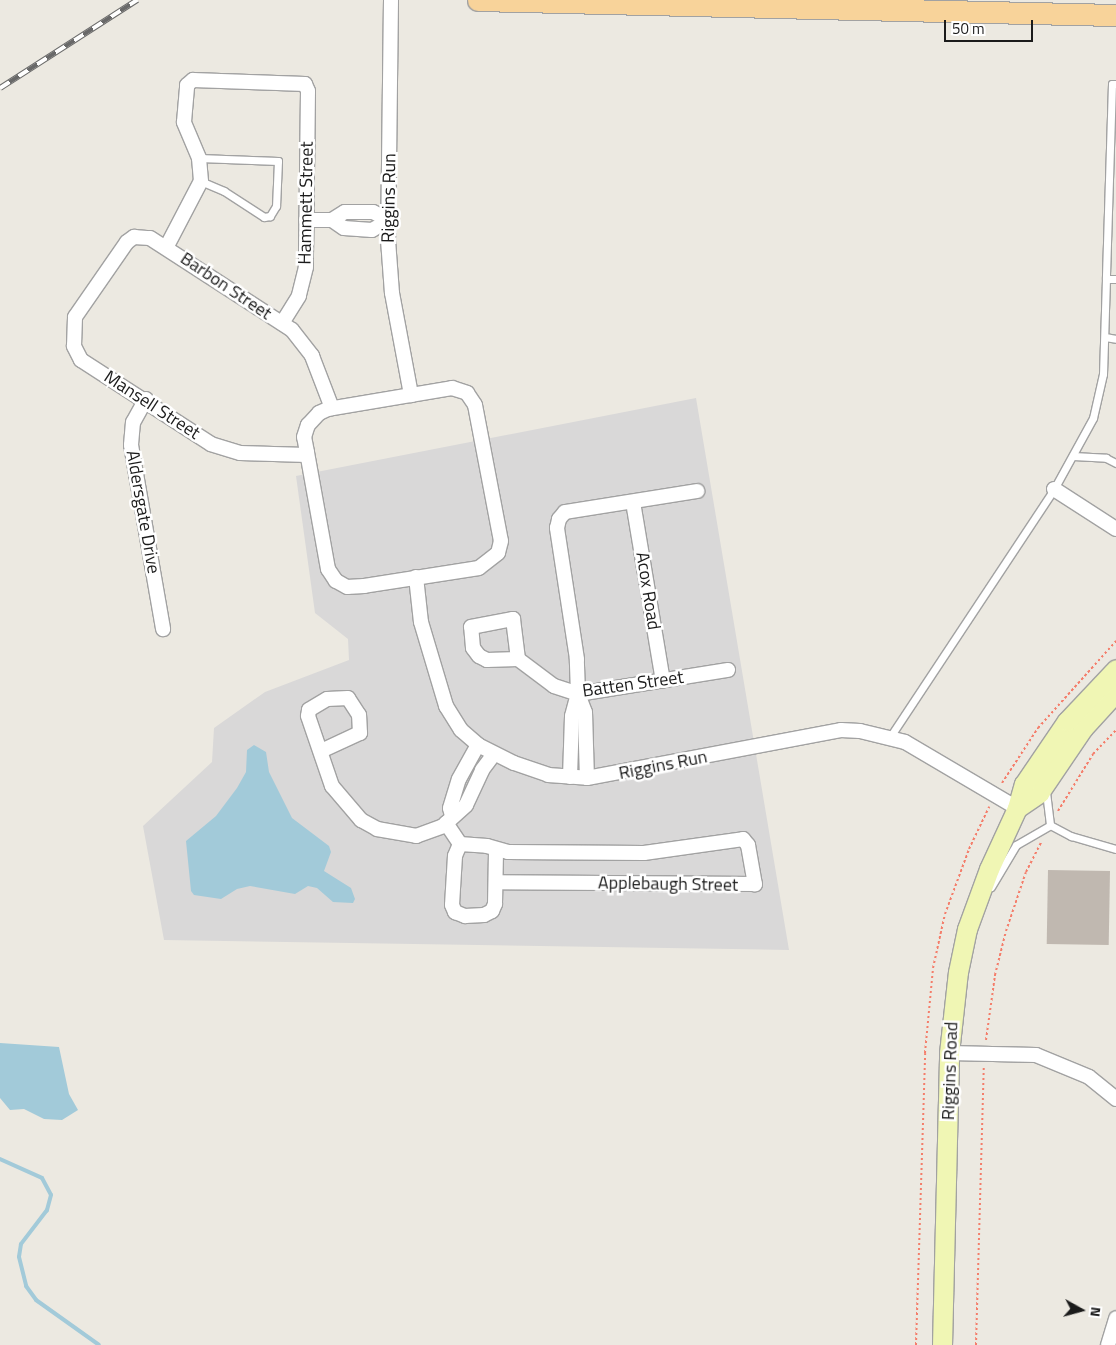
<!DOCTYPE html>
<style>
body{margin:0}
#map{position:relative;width:1116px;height:1345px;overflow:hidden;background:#ece9e1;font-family:"Titillium Web",sans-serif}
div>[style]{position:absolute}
.residential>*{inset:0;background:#d9d8d8}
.water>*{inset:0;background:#a2cad9}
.stream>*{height:4px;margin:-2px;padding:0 2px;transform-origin:2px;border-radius:2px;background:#a2cad9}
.building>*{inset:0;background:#c0b8b0;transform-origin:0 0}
.path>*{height:2px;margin-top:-1px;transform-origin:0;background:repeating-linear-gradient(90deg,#f47d6a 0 2.5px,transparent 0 5px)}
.roads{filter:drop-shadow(1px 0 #a2a2a2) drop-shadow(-1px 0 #a2a2a2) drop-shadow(0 1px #a2a2a2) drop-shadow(0 -1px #a2a2a2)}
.lane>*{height:7px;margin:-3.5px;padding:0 3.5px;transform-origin:3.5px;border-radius:3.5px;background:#fff}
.street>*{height:14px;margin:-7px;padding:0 7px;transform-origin:7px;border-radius:7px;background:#fff}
.secondary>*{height:19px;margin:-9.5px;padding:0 9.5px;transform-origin:9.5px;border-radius:9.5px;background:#f0f6b4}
.primary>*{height:21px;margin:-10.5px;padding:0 10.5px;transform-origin:10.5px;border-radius:10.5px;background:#f8d39a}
.rail>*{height:5.5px;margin-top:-2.75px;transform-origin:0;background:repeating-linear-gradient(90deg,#fff 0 11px,#696969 0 22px);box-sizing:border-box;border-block:1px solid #696969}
span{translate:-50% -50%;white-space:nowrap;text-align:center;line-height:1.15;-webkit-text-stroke:5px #fff;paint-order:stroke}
.street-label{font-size:18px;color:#1b1b1b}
.north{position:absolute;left:1056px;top:1285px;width:50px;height:50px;-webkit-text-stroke:4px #fff;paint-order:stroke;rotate:97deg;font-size:14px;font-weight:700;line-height:20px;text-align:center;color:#1b1b1b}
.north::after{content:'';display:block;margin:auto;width:18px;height:22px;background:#1b1b1b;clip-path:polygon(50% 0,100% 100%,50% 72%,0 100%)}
.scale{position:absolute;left:944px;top:20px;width:89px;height:22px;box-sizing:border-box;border:2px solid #1b1b1b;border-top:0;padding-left:6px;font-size:15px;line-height:18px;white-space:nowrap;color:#1b1b1b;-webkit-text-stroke:4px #fff;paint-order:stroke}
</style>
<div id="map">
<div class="residential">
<div style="clip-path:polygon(696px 398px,789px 950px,164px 940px,143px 826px,212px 762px,214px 728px,265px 692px,349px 660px,348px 639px,315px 613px,296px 476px)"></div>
</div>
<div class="water">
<div style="clip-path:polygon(254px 745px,266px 752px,269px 772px,292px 818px,329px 846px,331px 852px,324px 871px,351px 888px,355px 899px,353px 903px,333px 902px,317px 888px,308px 886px,295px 894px,250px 886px,237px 889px,221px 899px,194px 895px,191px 891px,186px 841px,216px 816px,237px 788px,246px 772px,247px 750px)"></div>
<div style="clip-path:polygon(0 1043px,59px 1047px,69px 1094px,78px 1110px,62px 1120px,44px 1119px,24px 1109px,10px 1110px,0 1098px)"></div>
</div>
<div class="stream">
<div style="left:0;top:1159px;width:46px;rotate:24.3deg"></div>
<div style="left:42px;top:1178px;width:19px;rotate:62deg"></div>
<div style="left:51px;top:1195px;width:16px;rotate:105deg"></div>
<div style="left:47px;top:1210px;width:43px;rotate:127.4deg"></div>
<div style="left:21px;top:1244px;width:13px;rotate:99deg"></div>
<div style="left:19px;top:1257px;width:30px;rotate:76deg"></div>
<div style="left:26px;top:1286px;width:17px;rotate:54deg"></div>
<div style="left:36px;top:1300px;width:77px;rotate:35.5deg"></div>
</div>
<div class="building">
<div style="left:1048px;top:870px;width:62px;height:74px;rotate:1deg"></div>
</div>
<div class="path">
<div style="left:1002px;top:783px;width:66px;rotate:-56.8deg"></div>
<div style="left:1038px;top:728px;width:117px;rotate:-48.1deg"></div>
<div style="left:1058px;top:811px;width:67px;rotate:-58.4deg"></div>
<div style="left:1093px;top:754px;width:33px;rotate:-46deg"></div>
<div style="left:986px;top:1040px;width:66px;rotate:-82.1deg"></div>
<div style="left:995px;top:975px;width:45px;rotate:-76deg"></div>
<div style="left:1006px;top:931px;width:62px;rotate:-71.3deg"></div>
<div style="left:1026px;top:872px;width:34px;rotate:-63deg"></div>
<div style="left:916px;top:1345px;width:292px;rotate:-88.2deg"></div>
<div style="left:925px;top:1053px;width:85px;rotate:-84.6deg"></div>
<div style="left:933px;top:968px;width:55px;rotate:-77.5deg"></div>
<div style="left:945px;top:914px;width:69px;rotate:-69.7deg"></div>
<div style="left:969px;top:849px;width:47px;rotate:-64.5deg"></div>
<div style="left:976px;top:1345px;width:278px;rotate:-88.4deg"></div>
</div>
<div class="roads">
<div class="lane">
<div style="left:1116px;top:84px;width:4px;rotate:180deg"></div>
<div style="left:1112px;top:84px;width:195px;rotate:91.8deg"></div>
<div style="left:1106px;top:279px;width:10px"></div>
<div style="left:199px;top:158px;width:79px;rotate:2.2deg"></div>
<div style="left:278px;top:161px;width:45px;rotate:92.5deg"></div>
<div style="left:276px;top:206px;width:12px;rotate:121deg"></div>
<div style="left:270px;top:216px;width:6px;rotate:171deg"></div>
<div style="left:264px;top:217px;width:48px;rotate:-147deg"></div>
<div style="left:224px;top:191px;width:25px;rotate:-157deg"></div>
<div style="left:1105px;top:337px;width:11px;rotate:10deg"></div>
<div style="left:1073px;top:456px;width:33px;rotate:3deg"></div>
<div style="left:1106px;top:458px;width:11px;rotate:27deg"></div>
<div style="left:890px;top:737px;width:297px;rotate:-56.5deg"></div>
<div style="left:1054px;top:489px;width:81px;rotate:-61.2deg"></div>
<div style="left:1093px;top:418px;width:45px;rotate:-77.2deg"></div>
<div style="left:1103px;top:374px;width:95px;rotate:-88.2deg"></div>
<div style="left:1046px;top:792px;width:33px;rotate:83deg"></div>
<div style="left:1050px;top:825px;width:24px;rotate:28deg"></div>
<div style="left:1071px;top:836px;width:47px;rotate:16.1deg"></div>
<div style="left:991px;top:887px;width:49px;rotate:-59.2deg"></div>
<div style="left:1016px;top:845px;width:39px;rotate:-30deg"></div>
</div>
<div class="street">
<div style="left:391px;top:0;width:240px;rotate:90.7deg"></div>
<div style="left:388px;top:240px;width:53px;rotate:85.7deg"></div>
<div style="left:392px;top:293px;width:104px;rotate:79.4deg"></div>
<div style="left:306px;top:220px;width:26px"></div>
<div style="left:332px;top:220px;width:15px;rotate:-32deg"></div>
<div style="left:345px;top:212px;width:28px"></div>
<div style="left:373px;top:212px;width:18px;rotate:27deg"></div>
<div style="left:332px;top:220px;width:14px;rotate:34deg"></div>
<div style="left:344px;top:228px;width:28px;rotate:4deg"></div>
<div style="left:372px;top:230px;width:20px;rotate:-30deg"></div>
<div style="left:167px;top:246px;width:73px;rotate:-62.4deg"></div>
<div style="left:201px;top:181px;width:23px;rotate:-95deg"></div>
<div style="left:199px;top:158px;width:39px;rotate:-113deg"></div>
<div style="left:184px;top:122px;width:37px;rotate:-85deg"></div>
<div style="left:187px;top:85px;width:8px;rotate:-40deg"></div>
<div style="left:193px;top:80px;width:112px;rotate:2deg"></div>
<div style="left:305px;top:84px;width:8px;rotate:67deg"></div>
<div style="left:308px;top:91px;width:176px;rotate:90.7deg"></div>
<div style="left:306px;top:267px;width:30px;rotate:104deg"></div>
<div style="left:299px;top:296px;width:32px;rotate:122deg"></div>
<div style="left:452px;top:388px;width:16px;rotate:18deg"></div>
<div style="left:467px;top:393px;width:14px;rotate:56deg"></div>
<div style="left:475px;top:405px;width:138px;rotate:79.2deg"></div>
<div style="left:501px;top:541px;width:12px;rotate:104deg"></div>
<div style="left:498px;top:553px;width:24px;rotate:142deg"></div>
<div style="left:479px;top:568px;width:116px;rotate:171.1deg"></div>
<div style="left:364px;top:586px;width:17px;rotate:177deg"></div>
<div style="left:347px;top:587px;width:13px;rotate:-151deg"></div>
<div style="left:336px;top:581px;width:14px;rotate:-124deg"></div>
<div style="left:328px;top:569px;width:119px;rotate:-100.2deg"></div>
<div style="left:307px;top:452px;width:15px;rotate:-101deg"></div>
<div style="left:304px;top:437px;width:13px;rotate:-72deg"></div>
<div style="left:308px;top:425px;width:16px;rotate:-47deg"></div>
<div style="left:319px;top:413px;width:10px;rotate:-24deg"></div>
<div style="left:328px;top:409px;width:126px;rotate:-9.6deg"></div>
<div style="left:146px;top:399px;width:26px;rotate:119deg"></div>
<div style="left:133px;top:422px;width:23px;rotate:95deg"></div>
<div style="left:131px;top:445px;width:187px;rotate:80.1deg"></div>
<div style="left:307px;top:455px;width:67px;rotate:-178.3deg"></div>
<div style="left:240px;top:453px;width:30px;rotate:-163deg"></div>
<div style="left:211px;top:444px;width:155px;rotate:-147.1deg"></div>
<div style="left:81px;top:360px;width:16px;rotate:-117deg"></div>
<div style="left:74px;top:346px;width:29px;rotate:-88deg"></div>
<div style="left:75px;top:317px;width:91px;rotate:-55.3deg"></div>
<div style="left:127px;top:242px;width:9px;rotate:-36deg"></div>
<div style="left:134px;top:237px;width:16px;rotate:4deg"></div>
<div style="left:150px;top:238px;width:169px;rotate:32.9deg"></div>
<div style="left:292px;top:330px;width:33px;rotate:52deg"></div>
<div style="left:312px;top:356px;width:56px;rotate:69deg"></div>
<div style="left:1054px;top:489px;width:74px;rotate:32.8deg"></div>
<div style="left:633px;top:502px;width:181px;rotate:80.5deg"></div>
<div style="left:416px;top:577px;width:45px;rotate:83.7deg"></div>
<div style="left:421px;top:622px;width:88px;rotate:73.4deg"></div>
<div style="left:446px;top:706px;width:28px;rotate:58deg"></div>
<div style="left:461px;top:730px;width:23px;rotate:41deg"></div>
<div style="left:478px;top:745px;width:40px;rotate:26.6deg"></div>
<div style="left:514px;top:763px;width:36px;rotate:19deg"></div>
<div style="left:548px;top:775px;width:39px;rotate:4deg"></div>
<div style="left:587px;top:778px;width:258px;rotate:-10.7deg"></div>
<div style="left:841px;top:730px;width:19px;rotate:3deg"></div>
<div style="left:860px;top:731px;width:46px;rotate:13.7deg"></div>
<div style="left:905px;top:742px;width:130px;rotate:30.5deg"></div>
<div style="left:518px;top:659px;width:31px;rotate:178deg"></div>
<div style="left:487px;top:660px;width:9px;rotate:-153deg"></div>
<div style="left:479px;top:656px;width:10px;rotate:-127deg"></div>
<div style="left:473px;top:648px;width:21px;rotate:-95deg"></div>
<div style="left:471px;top:627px;width:43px;rotate:-10.8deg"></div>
<div style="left:513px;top:619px;width:40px;rotate:82.9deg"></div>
<div style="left:518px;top:659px;width:45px;rotate:36.9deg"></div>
<div style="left:554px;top:686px;width:25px;rotate:18deg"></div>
<div style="left:578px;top:694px;width:152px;rotate:-9.1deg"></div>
<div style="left:578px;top:694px;width:19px;rotate:69deg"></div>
<div style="left:585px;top:712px;width:66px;rotate:88.3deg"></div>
<div style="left:321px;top:751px;width:43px;rotate:-24.8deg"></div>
<div style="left:360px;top:733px;width:18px;rotate:-93deg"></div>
<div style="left:359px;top:715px;width:20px;rotate:-123deg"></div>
<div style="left:348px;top:698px;width:21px;rotate:177deg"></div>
<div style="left:327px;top:699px;width:21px;rotate:149deg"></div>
<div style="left:309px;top:710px;width:6px;rotate:99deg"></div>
<div style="left:308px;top:716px;width:74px;rotate:71.1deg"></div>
<div style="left:332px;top:786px;width:45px;rotate:49.5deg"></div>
<div style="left:361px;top:820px;width:18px;rotate:29deg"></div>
<div style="left:377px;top:829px;width:40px;rotate:10deg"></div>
<div style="left:416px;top:836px;width:29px;rotate:-20deg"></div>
<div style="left:443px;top:826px;width:31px;rotate:-42deg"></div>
<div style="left:466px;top:805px;width:38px;rotate:-65deg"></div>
<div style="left:482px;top:770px;width:20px;rotate:-53deg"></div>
<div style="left:570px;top:777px;width:61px;rotate:-88.1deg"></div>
<div style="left:572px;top:716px;width:23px;rotate:-75deg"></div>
<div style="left:578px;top:694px;width:35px;rotate:-92deg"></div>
<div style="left:577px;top:659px;width:133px;rotate:-98.7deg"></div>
<div style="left:557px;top:528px;width:9px;rotate:-77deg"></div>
<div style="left:559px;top:519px;width:9px;rotate:-49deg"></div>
<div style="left:565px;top:512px;width:134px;rotate:-9deg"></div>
<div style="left:452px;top:816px;width:8px;rotate:-104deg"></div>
<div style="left:450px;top:808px;width:30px;rotate:-73deg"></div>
<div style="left:459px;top:779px;width:39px;rotate:-61deg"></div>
<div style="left:446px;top:823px;width:25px;rotate:56deg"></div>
<div style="left:460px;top:844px;width:27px;rotate:4deg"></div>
<div style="left:487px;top:846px;width:22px;rotate:16deg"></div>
<div style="left:508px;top:852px;width:136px;rotate:0.4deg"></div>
<div style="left:644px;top:853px;width:100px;rotate:-8deg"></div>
<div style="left:743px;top:839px;width:8px;rotate:50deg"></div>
<div style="left:748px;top:845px;width:40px;rotate:80deg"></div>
<div style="left:755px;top:884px;width:259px;rotate:-179.6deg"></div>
<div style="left:460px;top:844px;width:13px;rotate:113deg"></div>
<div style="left:455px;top:856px;width:49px;rotate:93.5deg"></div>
<div style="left:452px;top:905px;width:8px;rotate:67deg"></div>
<div style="left:455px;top:912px;width:11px;rotate:22deg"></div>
<div style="left:465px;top:916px;width:19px;rotate:-3deg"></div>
<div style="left:484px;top:915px;width:9px;rotate:-27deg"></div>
<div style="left:492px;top:911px;width:8px;rotate:-67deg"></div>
<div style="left:495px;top:904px;width:53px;rotate:-88.9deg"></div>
<div style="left:949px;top:1053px;width:87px;rotate:1.3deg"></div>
<div style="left:1036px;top:1055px;width:57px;rotate:22.5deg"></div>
<div style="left:1089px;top:1077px;width:35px;rotate:39deg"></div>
<div style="left:1108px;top:1345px;width:28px;rotate:-73deg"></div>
</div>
<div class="secondary">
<div style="left:1017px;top:808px;width:27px;rotate:-34deg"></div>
<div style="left:1039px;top:793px;width:78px;rotate:-55.9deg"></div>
<div style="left:1083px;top:728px;width:49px;rotate:-47.5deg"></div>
<div style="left:942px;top:1345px;width:292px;rotate:-88.6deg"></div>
<div style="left:949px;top:1053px;width:81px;rotate:-83.7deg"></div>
<div style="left:958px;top:972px;width:44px;rotate:-78.2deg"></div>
<div style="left:967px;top:929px;width:64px;rotate:-69.9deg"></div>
<div style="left:989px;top:869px;width:67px;rotate:-65.3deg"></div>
<div style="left:1017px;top:808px;width:25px;rotate:-74deg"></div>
<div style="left:1024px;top:784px;width:76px;rotate:-55.7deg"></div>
<div style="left:1067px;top:721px;width:71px;rotate:-46.7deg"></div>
</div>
<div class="primary">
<div style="left:478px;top:0;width:638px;rotate:1.35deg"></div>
</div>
</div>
<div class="rail">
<div style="left:0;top:88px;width:163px;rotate:-32.7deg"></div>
</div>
<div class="street-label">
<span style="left:389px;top:198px;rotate:-89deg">Riggins Run</span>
<span style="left:306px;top:203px;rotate:-89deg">Hammett Street</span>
<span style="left:226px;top:286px;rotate:34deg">Barbon Street</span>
<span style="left:152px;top:405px;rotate:33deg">Mansell Street</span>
<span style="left:143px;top:512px;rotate:80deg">Aldersgate Drive</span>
<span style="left:648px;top:591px;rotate:81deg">Acox Road</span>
<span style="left:633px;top:684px;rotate:-8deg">Batten Street</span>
<span style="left:663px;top:765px;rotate:-11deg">Riggins Run</span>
<span style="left:668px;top:884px;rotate:1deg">Applebaugh Street</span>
<span style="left:950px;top:1071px;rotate:-88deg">Riggins Road</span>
</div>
<div class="north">N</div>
<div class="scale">50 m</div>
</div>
